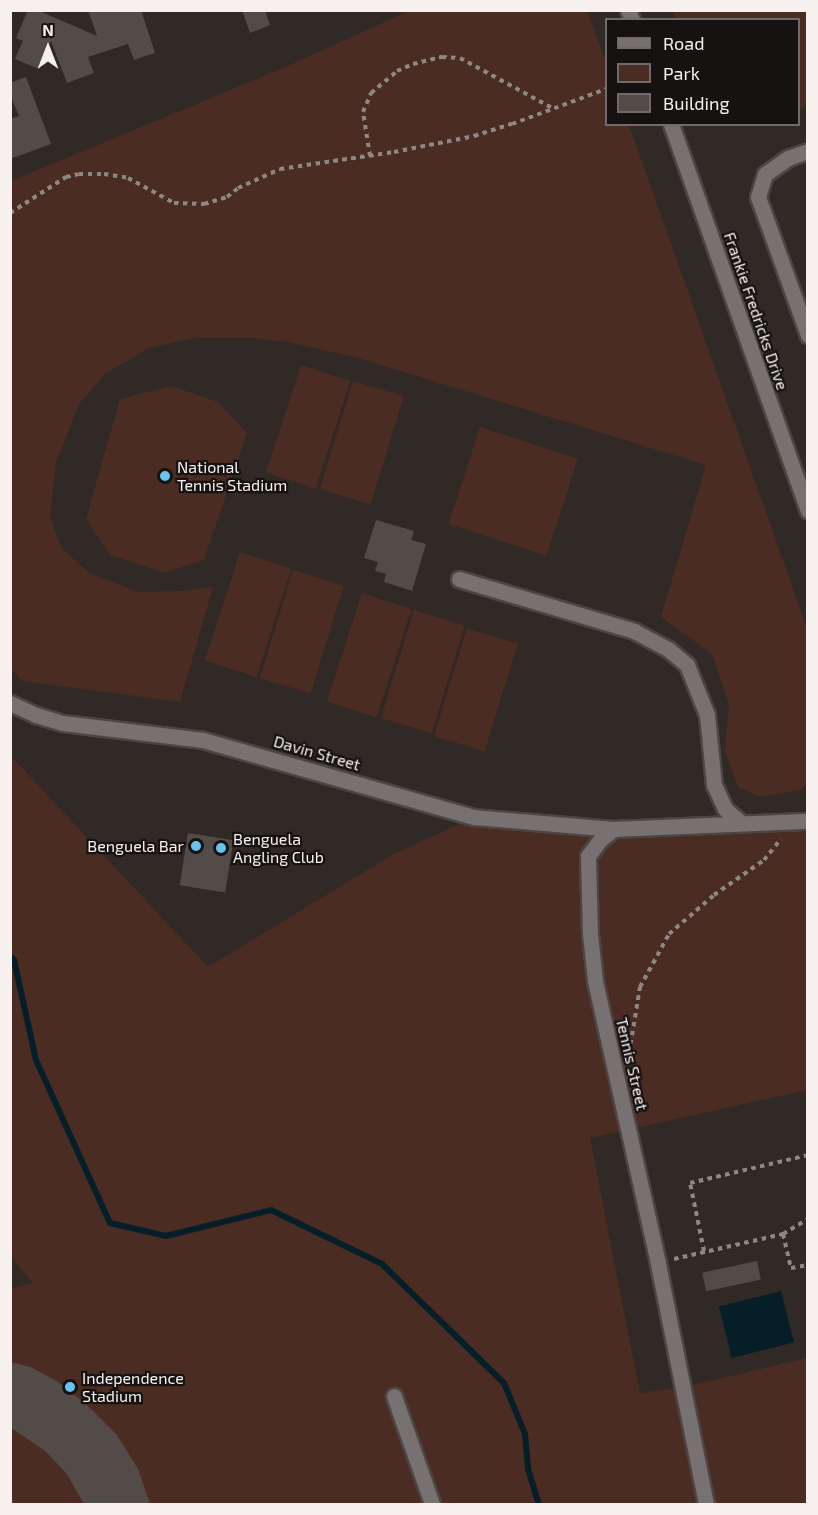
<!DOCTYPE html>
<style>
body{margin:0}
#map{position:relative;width:818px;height:1515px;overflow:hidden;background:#302926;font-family:"Exo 2",sans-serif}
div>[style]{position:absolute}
.green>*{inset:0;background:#4b2c23;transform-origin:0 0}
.water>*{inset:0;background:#051e28;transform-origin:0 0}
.stream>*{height:6px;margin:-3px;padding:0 3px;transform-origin:3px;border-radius:3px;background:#051e28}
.building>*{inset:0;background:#534b48;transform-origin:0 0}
.path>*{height:4px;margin-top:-2px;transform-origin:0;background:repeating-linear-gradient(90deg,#8e8885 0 4.5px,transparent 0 9px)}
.roads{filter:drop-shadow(2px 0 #4c4542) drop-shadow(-2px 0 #4c4542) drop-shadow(0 2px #4c4542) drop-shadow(0 -2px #4c4542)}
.minor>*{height:15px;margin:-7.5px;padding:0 7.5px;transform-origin:7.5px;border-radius:7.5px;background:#777271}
.dots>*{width:16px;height:16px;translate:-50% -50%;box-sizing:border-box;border:3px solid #161211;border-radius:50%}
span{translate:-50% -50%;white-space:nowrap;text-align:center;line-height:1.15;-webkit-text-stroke:4.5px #161211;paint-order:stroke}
.street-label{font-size:16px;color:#f6f1ef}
.poi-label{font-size:16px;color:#f6f1ef}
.left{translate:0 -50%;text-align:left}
.right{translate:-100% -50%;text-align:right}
.frame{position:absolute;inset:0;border:12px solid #f6f1ef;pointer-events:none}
.legend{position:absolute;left:605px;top:18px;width:195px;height:108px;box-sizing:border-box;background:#161211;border:2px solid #706b6a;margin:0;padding:8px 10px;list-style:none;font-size:18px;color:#f6f1ef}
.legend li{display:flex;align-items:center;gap:12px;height:30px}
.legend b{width:30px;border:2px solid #706b6a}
.north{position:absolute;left:18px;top:18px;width:60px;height:60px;-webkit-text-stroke:4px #161211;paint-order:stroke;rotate:0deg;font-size:16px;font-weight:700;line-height:24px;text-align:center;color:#f6f1ef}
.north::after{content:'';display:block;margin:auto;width:21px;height:27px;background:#f6f1ef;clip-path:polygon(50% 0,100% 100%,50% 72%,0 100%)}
</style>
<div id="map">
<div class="green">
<div style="clip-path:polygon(411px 10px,587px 11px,606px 62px,606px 124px,629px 125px,807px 628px,808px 784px,800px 790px,761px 797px,738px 787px,725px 751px,729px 704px,712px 654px,661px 617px,706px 465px,355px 357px,288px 342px,253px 338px,195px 338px,149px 348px,105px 374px,79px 404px,56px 463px,50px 517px,62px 549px,91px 574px,138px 592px,182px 591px,213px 587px,180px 702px,22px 681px,11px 669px,11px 181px,290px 65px)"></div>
<div style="clip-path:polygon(672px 11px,807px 11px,807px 106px,799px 109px,798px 20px,675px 19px)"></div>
<div style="left:301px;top:365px;width:52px;height:113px;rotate:18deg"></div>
<div style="left:353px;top:381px;width:53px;height:113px;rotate:17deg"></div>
<div style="clip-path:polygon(171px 386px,218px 402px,247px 433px,204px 560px,164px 573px,110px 555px,86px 519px,120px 399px)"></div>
<div style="left:480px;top:427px;width:103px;height:102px;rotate:18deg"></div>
<div style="left:240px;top:552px;width:54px;height:114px;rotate:18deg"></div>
<div style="left:293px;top:570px;width:53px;height:113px;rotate:17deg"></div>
<div style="left:362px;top:593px;width:52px;height:114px;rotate:18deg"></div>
<div style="left:414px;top:610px;width:53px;height:113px;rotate:17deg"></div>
<div style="left:467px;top:628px;width:53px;height:113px;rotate:17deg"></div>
<div style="clip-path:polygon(10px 755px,208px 967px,392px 855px,474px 817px,614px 829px,807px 821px,807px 1090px,590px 1138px,640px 1393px,684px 1387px,807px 1358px,807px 1504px,11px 1504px,11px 1288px,33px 1283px,10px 1255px)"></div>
</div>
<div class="water">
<div style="left:781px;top:1291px;width:53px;height:64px;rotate:76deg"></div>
</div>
<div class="stream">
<div style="left:10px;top:956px;width:6px;rotate:45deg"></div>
<div style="left:14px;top:960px;width:102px;rotate:77.6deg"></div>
<div style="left:36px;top:1060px;width:179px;rotate:65.6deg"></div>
<div style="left:110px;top:1223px;width:57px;rotate:13.1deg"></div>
<div style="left:166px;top:1236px;width:108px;rotate:-13.9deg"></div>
<div style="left:271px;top:1210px;width:123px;rotate:25.9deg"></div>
<div style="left:382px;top:1264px;width:170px;rotate:44.3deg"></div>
<div style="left:504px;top:1383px;width:55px;rotate:67.6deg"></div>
<div style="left:525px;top:1434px;width:35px;rotate:85deg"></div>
<div style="left:528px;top:1469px;width:37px;rotate:73deg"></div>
</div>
<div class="building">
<div style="clip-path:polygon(28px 10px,37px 10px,97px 36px,88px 10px,141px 10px,155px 53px,134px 60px,128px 44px,88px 57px,94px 73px,67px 83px,51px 41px,39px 69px,15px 59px,23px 41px,16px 38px)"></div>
<div style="clip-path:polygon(242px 10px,265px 10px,270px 25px,250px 33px)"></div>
<div style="clip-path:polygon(26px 77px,51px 144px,10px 159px,10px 119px,19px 116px,10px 94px,10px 83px)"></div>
<div style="clip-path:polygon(376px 520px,414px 531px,411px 540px,426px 544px,412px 591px,384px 582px,386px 574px,375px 571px,378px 562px,364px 558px)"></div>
<div style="left:188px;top:833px;width:46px;height:53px;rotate:9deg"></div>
<div style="left:757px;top:1261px;width:19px;height:56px;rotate:78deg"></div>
<div style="clip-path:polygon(10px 1362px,30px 1367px,57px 1381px,87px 1405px,117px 1435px,138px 1469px,150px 1504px,84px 1504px,67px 1474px,45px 1451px,10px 1427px)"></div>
</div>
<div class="path">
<div style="left:370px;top:156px;width:45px;rotate:-99deg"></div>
<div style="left:363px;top:112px;width:21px;rotate:-67deg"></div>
<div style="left:371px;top:93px;width:34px;rotate:-40deg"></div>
<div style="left:397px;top:71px;width:17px;rotate:-24deg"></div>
<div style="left:413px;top:64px;width:30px;rotate:-14deg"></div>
<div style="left:442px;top:57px;width:18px;rotate:3deg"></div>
<div style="left:460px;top:58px;width:105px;rotate:28.5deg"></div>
<div style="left:10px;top:213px;width:67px;rotate:-32.7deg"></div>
<div style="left:66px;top:177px;width:13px;rotate:-13deg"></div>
<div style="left:79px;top:174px;width:25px"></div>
<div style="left:104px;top:174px;width:24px;rotate:9deg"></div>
<div style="left:128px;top:178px;width:52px;rotate:28.5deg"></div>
<div style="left:174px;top:203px;width:30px;rotate:2deg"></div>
<div style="left:204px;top:204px;width:24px;rotate:-17deg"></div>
<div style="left:227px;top:197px;width:14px;rotate:-39deg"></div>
<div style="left:238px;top:188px;width:46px;rotate:-24.3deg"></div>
<div style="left:280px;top:169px;width:115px;rotate:-8.5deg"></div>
<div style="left:394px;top:152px;width:82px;rotate:-11.3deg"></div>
<div style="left:474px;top:136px;width:40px;rotate:-18deg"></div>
<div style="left:512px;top:124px;width:100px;rotate:-20.4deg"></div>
<div style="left:629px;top:1053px;width:67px;rotate:-80.5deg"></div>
<div style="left:640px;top:987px;width:60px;rotate:-61.3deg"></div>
<div style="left:669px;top:934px;width:60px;rotate:-40.9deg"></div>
<div style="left:714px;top:895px;width:61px;rotate:-35deg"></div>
<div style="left:764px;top:860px;width:27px;rotate:-51deg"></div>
<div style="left:783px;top:1234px;width:29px;rotate:-31deg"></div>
<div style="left:704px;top:1251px;width:69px;rotate:-101.6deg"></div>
<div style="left:690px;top:1183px;width:121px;rotate:-13.3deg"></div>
<div style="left:674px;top:1259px;width:112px;rotate:-12.9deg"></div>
<div style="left:783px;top:1234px;width:35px;rotate:77deg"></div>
<div style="left:791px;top:1268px;width:17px;rotate:-10deg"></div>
</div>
<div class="roads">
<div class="minor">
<div style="left:628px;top:10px;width:11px;rotate:68deg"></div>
<div style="left:671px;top:124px;width:410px;rotate:70.5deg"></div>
<div style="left:808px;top:151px;width:21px;rotate:161deg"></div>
<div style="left:788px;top:158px;width:28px;rotate:145deg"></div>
<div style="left:765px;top:174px;width:24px;rotate:107deg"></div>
<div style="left:758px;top:197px;width:147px;rotate:70.1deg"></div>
<div style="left:459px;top:579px;width:183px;rotate:16.5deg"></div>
<div style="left:634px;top:631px;width:38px;rotate:28deg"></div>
<div style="left:668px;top:649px;width:25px;rotate:40deg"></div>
<div style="left:687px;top:665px;width:54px;rotate:68.2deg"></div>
<div style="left:707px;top:715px;width:70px;rotate:84.3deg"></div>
<div style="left:714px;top:785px;width:26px;rotate:65deg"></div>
<div style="left:725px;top:809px;width:21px;rotate:41deg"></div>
<div style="left:10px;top:703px;width:29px;rotate:25deg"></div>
<div style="left:36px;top:715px;width:28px;rotate:17deg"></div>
<div style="left:63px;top:723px;width:141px;rotate:6.9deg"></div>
<div style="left:203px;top:740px;width:282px;rotate:15.9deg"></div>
<div style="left:474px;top:817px;width:141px;rotate:4.9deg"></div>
<div style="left:394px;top:1396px;width:114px;rotate:70.6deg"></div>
<div style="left:706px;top:1504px;width:246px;rotate:-101.3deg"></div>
<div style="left:658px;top:1263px;width:290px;rotate:-102.6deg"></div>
<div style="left:595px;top:980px;width:46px;rotate:-96.2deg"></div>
<div style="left:590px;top:934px;width:78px;rotate:-91.5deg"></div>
<div style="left:588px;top:856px;width:21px;rotate:-53deg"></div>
<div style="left:601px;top:839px;width:16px;rotate:-38deg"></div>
<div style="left:614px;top:829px;width:194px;rotate:-2.4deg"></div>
</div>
</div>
<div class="dots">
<div style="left:165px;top:476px;background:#65c5ee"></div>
<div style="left:196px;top:846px;background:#65c5ee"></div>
<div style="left:221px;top:848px;background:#65c5ee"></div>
<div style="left:70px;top:1387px;background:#65c5ee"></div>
</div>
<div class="street-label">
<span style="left:756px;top:311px;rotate:71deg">Frankie Fredricks Drive</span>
<span style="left:317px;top:753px;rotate:16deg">Davin Street</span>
<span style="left:632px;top:1064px;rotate:77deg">Tennis Street</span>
</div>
<div class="poi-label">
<span class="left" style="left:177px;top:476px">National<br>Tennis Stadium</span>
<span class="left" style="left:233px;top:848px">Benguela<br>Angling Club</span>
<span class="right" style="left:184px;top:846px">Benguela Bar</span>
<span class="left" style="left:82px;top:1387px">Independence<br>Stadium</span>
</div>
<div class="frame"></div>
<ul class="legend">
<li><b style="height:8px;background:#777271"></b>Road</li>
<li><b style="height:16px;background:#4b2c23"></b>Park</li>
<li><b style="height:16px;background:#534b48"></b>Building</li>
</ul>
<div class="north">N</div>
</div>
